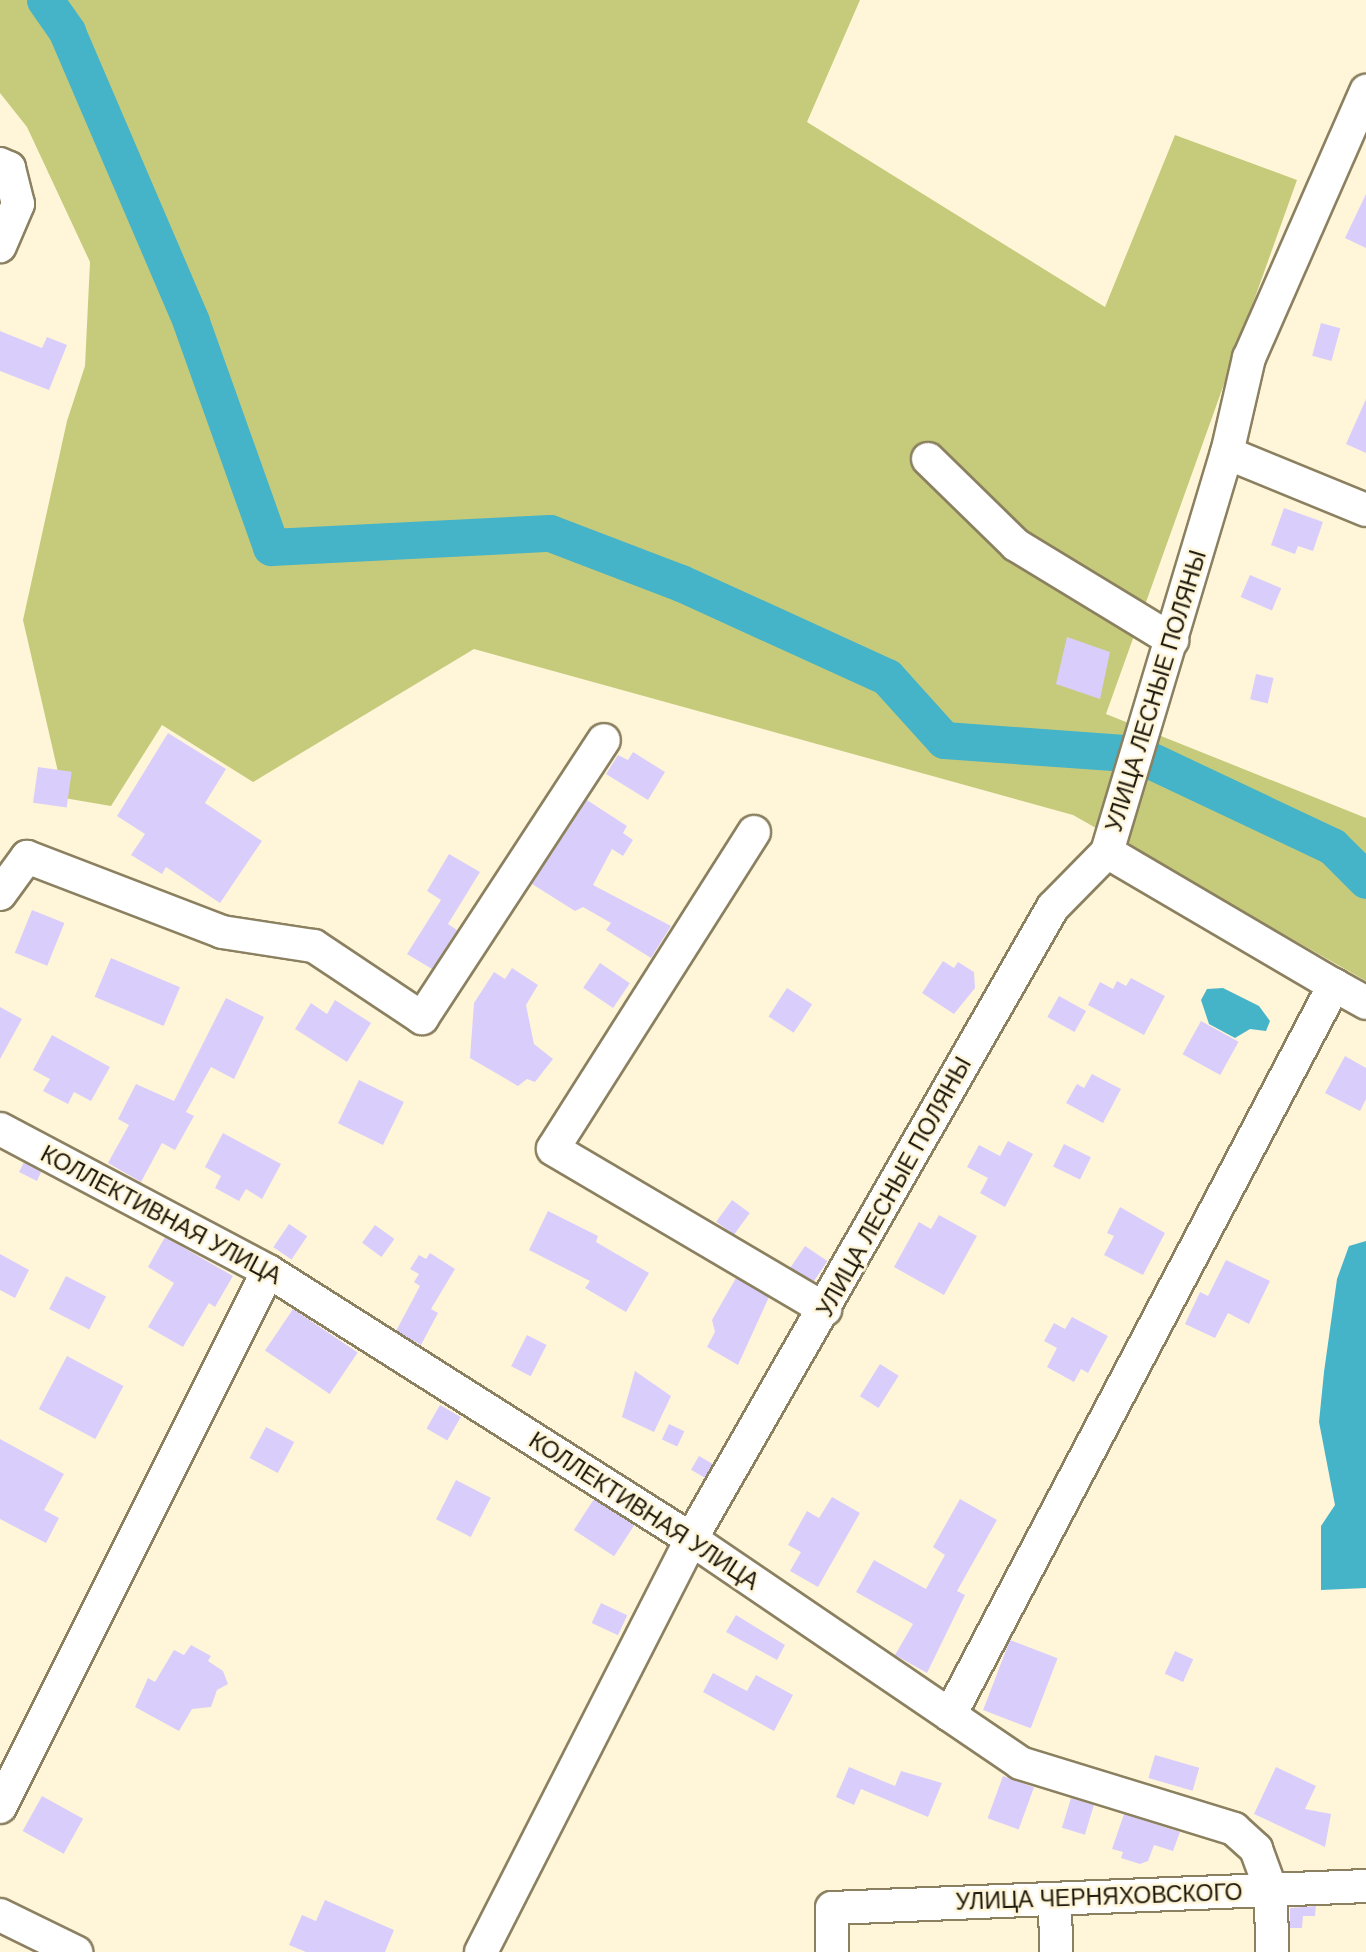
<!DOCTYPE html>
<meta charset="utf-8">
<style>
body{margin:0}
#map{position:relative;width:1366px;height:1952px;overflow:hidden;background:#fff6d9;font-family:Arial,sans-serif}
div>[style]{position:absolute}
.forest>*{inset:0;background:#c6cb7b}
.water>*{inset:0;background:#45b3c8}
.river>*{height:37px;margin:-18.5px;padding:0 18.5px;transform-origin:18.5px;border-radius:18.5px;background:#45b3c8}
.building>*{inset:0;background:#d9cefb;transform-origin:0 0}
.roads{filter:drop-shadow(2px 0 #8b8060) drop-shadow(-2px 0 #8b8060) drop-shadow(0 2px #8b8060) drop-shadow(0 -2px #8b8060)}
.minor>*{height:32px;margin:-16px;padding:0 16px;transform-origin:16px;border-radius:16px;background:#fff}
span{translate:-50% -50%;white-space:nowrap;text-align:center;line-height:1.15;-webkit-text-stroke:5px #fff6d9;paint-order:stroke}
.street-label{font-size:23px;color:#1e190d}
</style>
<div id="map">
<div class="forest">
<div style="clip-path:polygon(0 0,860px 0,807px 122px,1105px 307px,1175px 135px,1297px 180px,1106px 714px,1366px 818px,1366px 981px,1073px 815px,474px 649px,253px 782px,162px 725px,111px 806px,64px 798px,23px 620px,67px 421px,85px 366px,90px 262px,27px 127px,0 93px)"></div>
</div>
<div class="water">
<div style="clip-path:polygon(1223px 988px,1259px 1006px,1270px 1021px,1266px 1031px,1250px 1029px,1235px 1038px,1209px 1024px,1201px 1000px,1207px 989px)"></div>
<div style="clip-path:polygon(1366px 1241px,1366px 1588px,1321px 1590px,1321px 1526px,1335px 1505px,1319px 1422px,1324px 1372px,1337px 1279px,1349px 1246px)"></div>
</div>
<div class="river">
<div style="left:45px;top:0;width:39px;rotate:55deg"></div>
<div style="left:67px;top:32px;width:315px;rotate:66.8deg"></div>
<div style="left:191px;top:322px;width:239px;rotate:70.4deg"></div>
<div style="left:271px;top:547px;width:279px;rotate:-2.9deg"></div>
<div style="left:550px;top:533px;width:140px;rotate:20.9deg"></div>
<div style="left:681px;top:583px;width:226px;rotate:24.5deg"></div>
<div style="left:887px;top:677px;width:85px;rotate:47.9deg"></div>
<div style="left:944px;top:740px;width:194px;rotate:4.1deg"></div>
<div style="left:1137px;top:754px;width:216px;rotate:25.3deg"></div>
<div style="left:1332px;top:846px;width:48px;rotate:45deg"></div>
</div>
<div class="building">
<div style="clip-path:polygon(1366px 194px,1366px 248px,1345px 238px)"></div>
<div style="left:1321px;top:323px;width:20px;height:34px;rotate:15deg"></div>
<div style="clip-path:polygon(0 331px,42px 348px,47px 337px,67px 345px,49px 390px,0 371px)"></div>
<div style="clip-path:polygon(1366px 399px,1366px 453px,1346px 444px)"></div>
<div style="clip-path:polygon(1284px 508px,1323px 522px,1313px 551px,1298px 546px,1295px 554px,1271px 545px)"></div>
<div style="left:1250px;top:575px;width:34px;height:24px;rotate:23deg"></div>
<div style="clip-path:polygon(1067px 637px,1110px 652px,1100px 699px,1056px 684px)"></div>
<div style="left:1256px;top:674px;width:18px;height:26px;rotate:13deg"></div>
<div style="clip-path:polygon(168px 733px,226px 769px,205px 803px,262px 841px,220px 903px,166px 867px,162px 874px,131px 855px,145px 834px,117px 816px)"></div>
<div style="clip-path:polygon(633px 752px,665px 772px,648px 800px,606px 774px,618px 755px,628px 760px)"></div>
<div style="left:38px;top:767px;width:34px;height:36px;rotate:8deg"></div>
<div style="clip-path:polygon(587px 800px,627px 826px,623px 833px,633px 840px,623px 856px,612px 849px,593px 885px,671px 926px,651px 958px,606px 930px,611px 923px,583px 907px,575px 911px,532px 884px)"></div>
<div style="clip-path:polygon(449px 854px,480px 872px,448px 924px,457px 930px,432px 969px,407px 954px,441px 900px,427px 891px)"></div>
<div style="left:32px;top:910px;width:35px;height:46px;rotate:22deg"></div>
<div style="left:111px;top:958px;width:75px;height:42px;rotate:23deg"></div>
<div style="clip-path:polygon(943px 961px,954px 968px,958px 962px,974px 972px,975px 988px,954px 1014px,922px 993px)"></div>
<div style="left:600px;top:963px;width:36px;height:30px;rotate:34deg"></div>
<div style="clip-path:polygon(512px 968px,538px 985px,526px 1005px,534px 1044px,553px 1059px,535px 1082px,527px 1079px,518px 1086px,470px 1058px,474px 1003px,494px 972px,505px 979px)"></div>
<div style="clip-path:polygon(1131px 978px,1165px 996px,1144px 1035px,1088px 1005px,1100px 982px,1113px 989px,1117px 981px,1126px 986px)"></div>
<div style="left:787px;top:988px;width:30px;height:34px;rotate:33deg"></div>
<div style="left:1059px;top:996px;width:31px;height:24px;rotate:29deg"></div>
<div style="clip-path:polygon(226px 998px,264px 1017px,234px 1079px,211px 1067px,186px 1112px,194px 1116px,175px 1150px,162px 1143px,141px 1182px,108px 1163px,129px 1125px,118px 1119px,136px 1084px,174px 1101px)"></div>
<div style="clip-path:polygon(335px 1000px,371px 1023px,347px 1062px,295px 1029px,311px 1003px,327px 1014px)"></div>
<div style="clip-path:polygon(0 1007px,22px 1019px,0 1059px)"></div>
<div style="left:1201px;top:1021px;width:43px;height:38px;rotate:29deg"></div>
<div style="clip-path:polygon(52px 1035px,110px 1067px,91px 1101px,74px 1092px,68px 1104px,43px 1091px,50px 1079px,33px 1070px)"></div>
<div style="clip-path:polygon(1345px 1056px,1366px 1068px,1366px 1099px,1360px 1111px,1325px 1093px)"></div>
<div style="clip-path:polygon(1092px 1074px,1121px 1089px,1103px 1123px,1066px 1103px,1077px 1084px,1084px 1088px)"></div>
<div style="left:359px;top:1080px;width:50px;height:48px;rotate:26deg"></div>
<div style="clip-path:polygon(223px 1133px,281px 1164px,262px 1199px,246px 1189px,239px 1201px,215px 1188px,221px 1176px,205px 1167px)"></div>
<div style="clip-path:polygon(1008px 1141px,1033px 1154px,1005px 1207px,980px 1193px,988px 1178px,967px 1167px,979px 1145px,1000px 1156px)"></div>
<div style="left:1064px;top:1144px;width:30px;height:25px;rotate:26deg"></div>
<div style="clip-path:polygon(24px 1162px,41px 1172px,37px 1181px,19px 1172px)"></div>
<div style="left:732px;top:1200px;width:22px;height:27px;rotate:36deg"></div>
<div style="clip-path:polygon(1120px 1207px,1165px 1233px,1143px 1275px,1104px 1255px,1114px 1236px,1107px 1233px)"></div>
<div style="clip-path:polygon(548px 1211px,598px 1236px,596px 1242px,649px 1273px,626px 1312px,585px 1288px,590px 1281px,529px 1250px)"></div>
<div style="clip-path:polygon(939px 1215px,977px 1236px,944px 1295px,894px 1267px,919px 1222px,931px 1229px)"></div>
<div style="left:289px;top:1224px;width:22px;height:28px;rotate:34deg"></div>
<div style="left:375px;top:1225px;width:24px;height:22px;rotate:36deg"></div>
<div style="clip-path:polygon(165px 1237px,233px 1276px,215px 1307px,209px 1303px,183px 1347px,148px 1327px,174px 1283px,148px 1267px)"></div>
<div style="left:805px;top:1246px;width:27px;height:26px;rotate:34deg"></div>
<div style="clip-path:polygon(430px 1253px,455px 1269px,431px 1309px,438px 1313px,421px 1345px,396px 1331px,420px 1286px,414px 1282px,419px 1274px,410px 1269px,419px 1255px,426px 1259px)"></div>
<div style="clip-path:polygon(0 1254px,29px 1270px,15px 1298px,0 1290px)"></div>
<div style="clip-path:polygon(1226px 1260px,1270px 1281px,1249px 1324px,1228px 1313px,1215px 1338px,1185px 1324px,1200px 1292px,1208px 1296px)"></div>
<div style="left:66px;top:1276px;width:45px;height:37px;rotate:27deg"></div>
<div style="clip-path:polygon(736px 1278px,769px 1297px,738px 1365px,707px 1347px,715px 1332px,712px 1320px)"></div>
<div style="left:293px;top:1309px;width:78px;height:50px;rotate:34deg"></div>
<div style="clip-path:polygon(1072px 1317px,1108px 1336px,1088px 1373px,1081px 1369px,1074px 1382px,1047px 1367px,1057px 1348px,1044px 1341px,1054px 1323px,1065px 1329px)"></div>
<div style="left:527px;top:1335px;width:22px;height:35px;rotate:27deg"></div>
<div style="left:67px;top:1356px;width:64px;height:60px;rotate:28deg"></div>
<div style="left:880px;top:1364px;width:22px;height:38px;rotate:32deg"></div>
<div style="clip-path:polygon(635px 1371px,671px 1396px,654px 1432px,622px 1417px)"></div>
<div style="left:440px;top:1405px;width:24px;height:27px;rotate:30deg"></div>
<div style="left:669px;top:1424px;width:17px;height:17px;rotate:25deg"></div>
<div style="left:266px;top:1427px;width:32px;height:35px;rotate:28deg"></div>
<div style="clip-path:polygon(0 1439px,64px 1474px,44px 1510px,59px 1518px,46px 1543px,0 1519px)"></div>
<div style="left:699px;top:1456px;width:16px;height:16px;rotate:30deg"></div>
<div style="left:456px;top:1480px;width:39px;height:44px;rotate:27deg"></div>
<div style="clip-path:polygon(832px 1497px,860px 1513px,818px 1587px,790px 1571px,801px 1552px,788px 1545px,807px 1511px,819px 1518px)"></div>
<div style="left:594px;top:1499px;width:48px;height:37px;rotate:33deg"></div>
<div style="clip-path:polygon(960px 1499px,997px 1520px,957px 1591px,965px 1595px,927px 1673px,895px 1655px,913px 1624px,856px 1592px,874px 1560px,926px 1589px,945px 1555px,933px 1547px)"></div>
<div style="left:601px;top:1603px;width:29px;height:22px;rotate:25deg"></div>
<div style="clip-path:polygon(736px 1615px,785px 1645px,777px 1660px,726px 1632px)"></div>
<div style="left:1010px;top:1640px;width:51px;height:75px;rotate:21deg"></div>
<div style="clip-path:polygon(191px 1645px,211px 1656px,208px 1661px,223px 1671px,228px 1684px,217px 1690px,211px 1707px,192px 1709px,179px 1731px,135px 1707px,148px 1678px,155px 1682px,174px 1650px,184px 1655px)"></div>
<div style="left:1175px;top:1651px;width:20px;height:25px;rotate:24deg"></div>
<div style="clip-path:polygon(713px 1673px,747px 1691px,756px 1675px,793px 1695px,774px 1731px,703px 1692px)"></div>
<div style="left:1155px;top:1755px;width:46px;height:24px;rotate:16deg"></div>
<div style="clip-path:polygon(849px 1767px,895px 1786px,901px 1771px,942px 1783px,928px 1817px,861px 1789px,854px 1805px,836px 1797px)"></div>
<div style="clip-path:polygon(1276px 1767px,1316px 1786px,1305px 1809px,1331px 1814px,1325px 1847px,1254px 1814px)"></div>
<div style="left:1003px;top:1776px;width:33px;height:45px;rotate:20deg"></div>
<div style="left:42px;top:1796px;width:47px;height:40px;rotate:29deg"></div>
<div style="left:1071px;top:1798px;width:24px;height:31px;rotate:17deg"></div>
<div style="clip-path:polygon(1124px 1814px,1180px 1832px,1173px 1851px,1154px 1845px,1148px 1861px,1140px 1864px,1121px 1858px,1123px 1852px,1112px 1849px)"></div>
<div style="clip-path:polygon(325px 1900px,394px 1930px,385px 1952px,306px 1952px,289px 1945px,302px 1915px,316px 1921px)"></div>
<div style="clip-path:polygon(1316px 1906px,1315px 1916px,1303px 1916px,1302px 1928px,1290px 1928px,1290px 1908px)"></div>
</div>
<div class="roads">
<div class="minor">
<div style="left:0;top:164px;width:10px;rotate:24deg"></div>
<div style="left:9px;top:168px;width:37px;rotate:76deg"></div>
<div style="left:18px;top:204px;width:46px;rotate:113.2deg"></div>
<div style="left:1227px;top:453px;width:150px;rotate:22.3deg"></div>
<div style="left:928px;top:459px;width:123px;rotate:44.3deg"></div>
<div style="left:1016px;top:545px;width:183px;rotate:31.3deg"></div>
<div style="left:754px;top:832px;width:375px;rotate:122.4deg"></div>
<div style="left:553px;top:1149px;width:316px;rotate:30.5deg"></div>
<div style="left:1107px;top:852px;width:263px;rotate:30.4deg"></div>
<div style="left:0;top:894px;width:46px;rotate:-53.9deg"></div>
<div style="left:27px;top:857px;width:209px;rotate:21deg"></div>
<div style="left:222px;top:932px;width:93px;rotate:8.7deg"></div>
<div style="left:314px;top:946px;width:130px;rotate:33.7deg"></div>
<div style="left:422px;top:1018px;width:332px;rotate:-56.8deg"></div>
<div style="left:0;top:1129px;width:303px;rotate:27.9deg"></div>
<div style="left:268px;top:1271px;width:501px;rotate:32.36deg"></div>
<div style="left:691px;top:1539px;width:398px;rotate:34.2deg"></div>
<div style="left:1020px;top:1763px;width:224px;rotate:17.1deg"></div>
<div style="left:1234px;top:1829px;width:30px;rotate:42deg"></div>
<div style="left:1256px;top:1849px;width:44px;rotate:69.9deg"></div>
<div style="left:1271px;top:1890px;width:62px;rotate:89.1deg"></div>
<div style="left:950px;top:1715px;width:825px;rotate:-62.25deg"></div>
<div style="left:1334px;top:985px;width:37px;rotate:29deg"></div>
<div style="left:0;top:1807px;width:599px;rotate:-63.43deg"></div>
<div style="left:1055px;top:1899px;width:53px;rotate:88.9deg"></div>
<div style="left:0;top:1915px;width:85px;rotate:26deg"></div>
<div style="left:481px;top:1952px;width:463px;rotate:-63deg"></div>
<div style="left:691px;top:1539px;width:728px;rotate:-60.2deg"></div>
<div style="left:1053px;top:907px;width:77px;rotate:-45.5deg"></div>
<div style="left:1107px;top:852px;width:417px;rotate:-73.3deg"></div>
<div style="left:1227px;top:453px;width:98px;rotate:-77deg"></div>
<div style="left:1249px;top:358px;width:292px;rotate:-66.3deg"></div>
<div style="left:832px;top:1952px;width:44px;rotate:-90deg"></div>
<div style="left:832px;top:1908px;width:534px;rotate:-2.36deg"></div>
</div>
</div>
<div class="street-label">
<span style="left:1156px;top:691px;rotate:-73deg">УЛИЦА ЛЕСНЫЕ ПОЛЯНЫ</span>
<span style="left:894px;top:1187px;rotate:-61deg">УЛИЦА ЛЕСНЫЕ ПОЛЯНЫ</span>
<span style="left:161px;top:1215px;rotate:28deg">КОЛЛЕКТИВНАЯ УЛИЦА</span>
<span style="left:644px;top:1511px;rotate:33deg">КОЛЛЕКТИВНАЯ УЛИЦА</span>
<span style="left:1099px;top:1897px;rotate:-2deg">УЛИЦА ЧЕРНЯХОВСКОГО</span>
</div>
</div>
